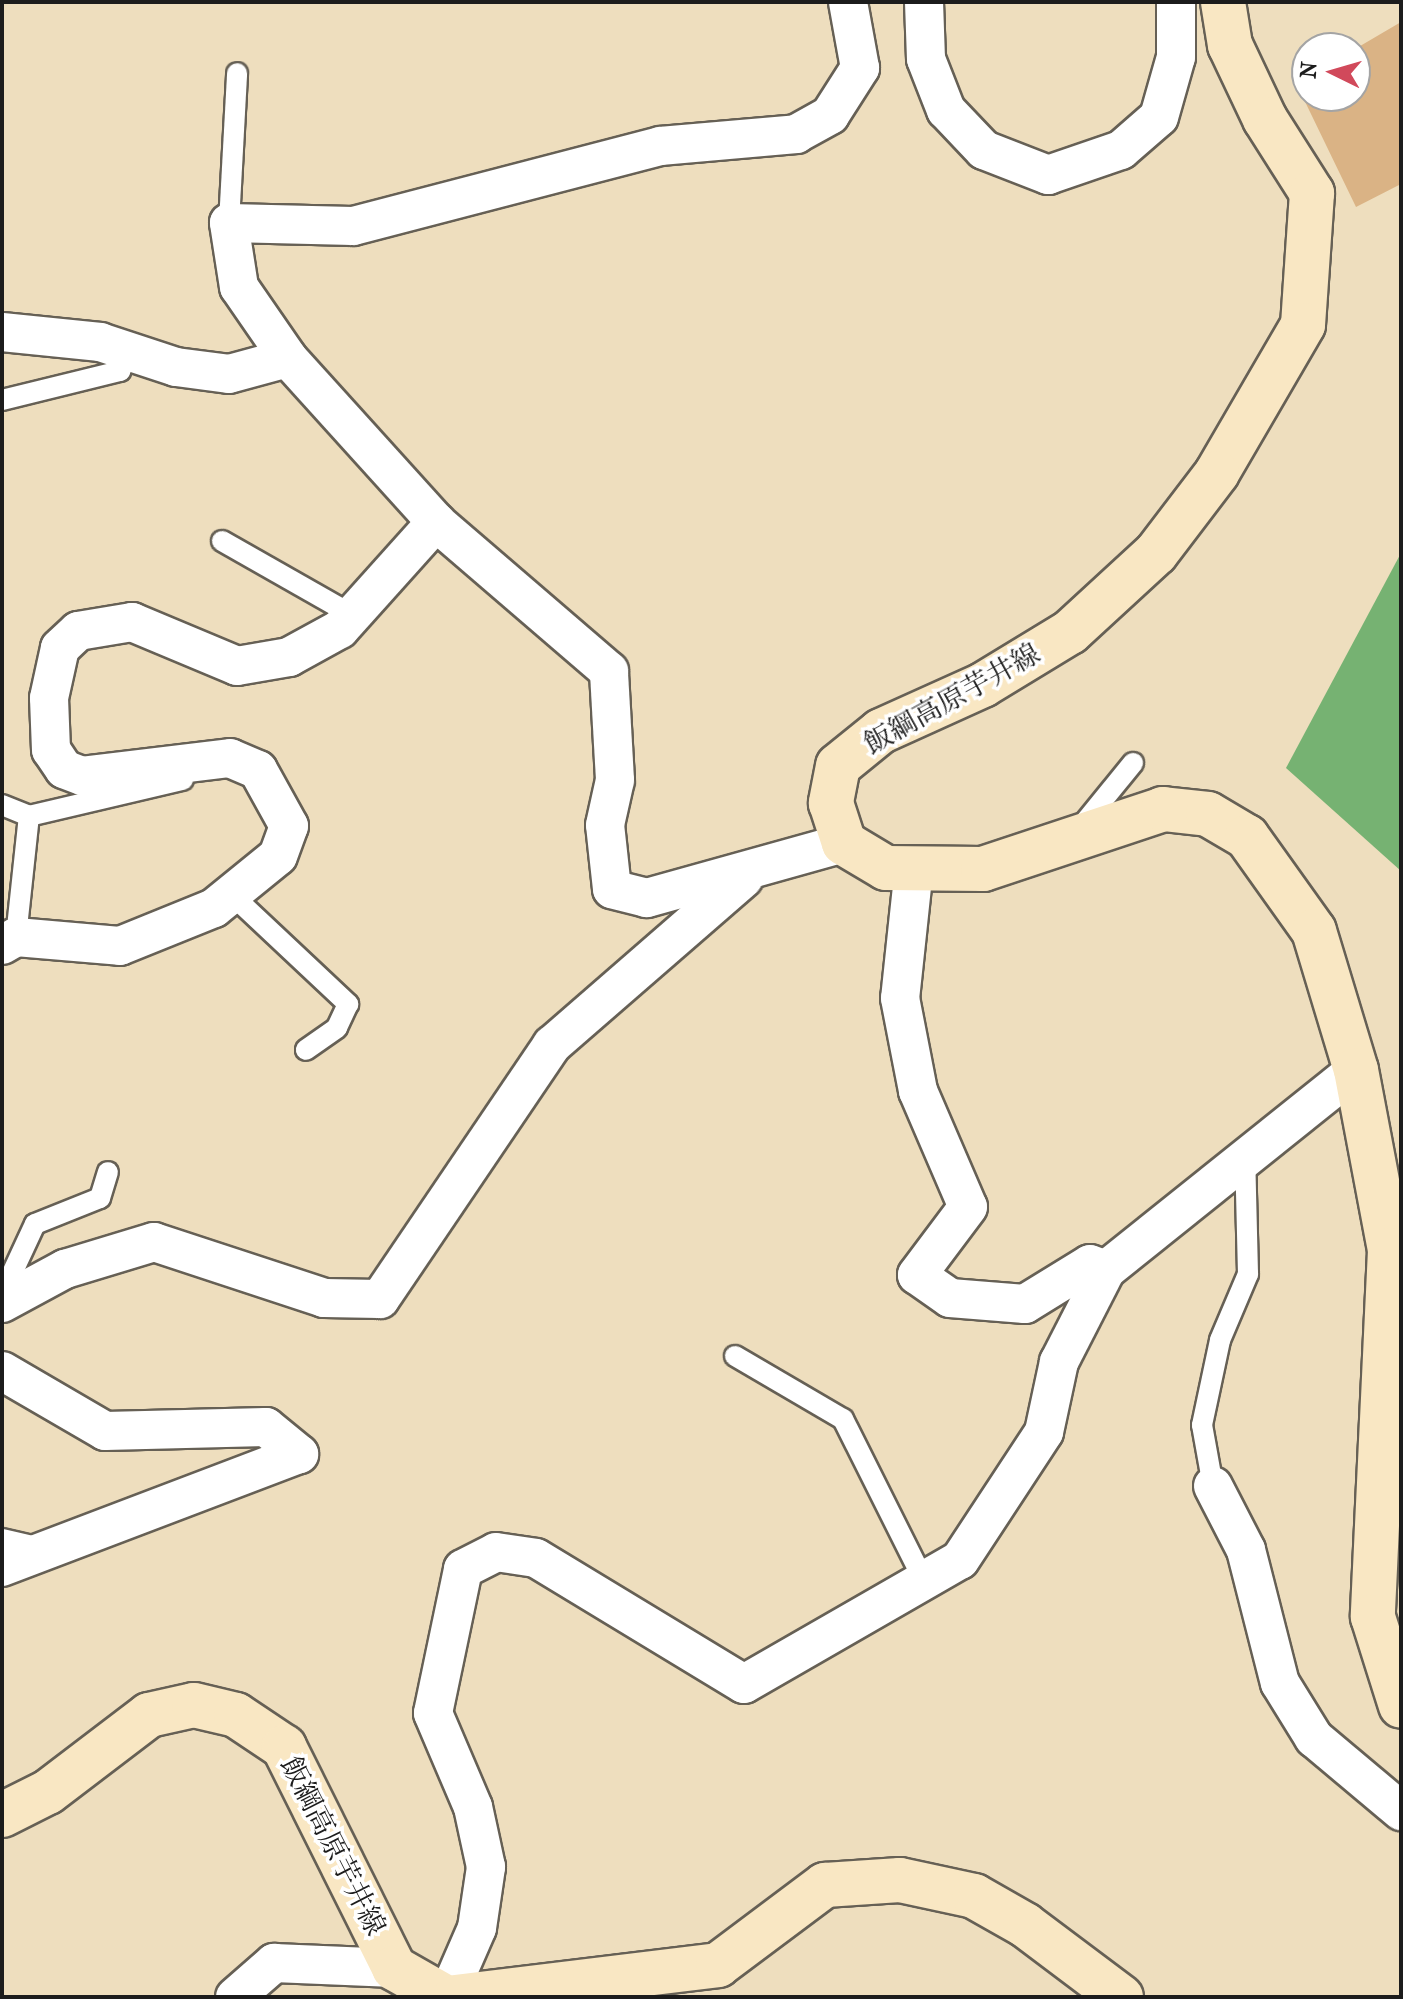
<!DOCTYPE html>
<meta charset="utf-8">
<style>
body{margin:0}
#map{position:relative;width:1403px;height:1999px;overflow:hidden;background:#eedebe;font-family:"IM FELL French Canon","Noto Serif JP",serif}
div>[style]{position:absolute}
.forest>*{inset:0;background:#76b272}
.building>*{inset:0;background:#dab385}
.roads{filter:drop-shadow(2px 0 #666055) drop-shadow(-2px 0 #666055) drop-shadow(0 2px #666055) drop-shadow(0 -2px #666055)}
.lane>*{height:20px;margin:-10px;padding:0 10px;transform-origin:10px;border-radius:10px;background:#fff}
.street>*{height:38px;margin:-19px;padding:0 19px;transform-origin:19px;border-radius:19px;background:#fff}
.secondary>*{height:44px;margin:-22px;padding:0 22px;transform-origin:22px;border-radius:22px;background:#f9e7c3}
span{translate:-50% -50%;white-space:nowrap;text-align:center;line-height:1.15;-webkit-text-stroke:7px #fff;paint-order:stroke}
.street-label{font-size:28px;color:#1c1c1c}
.frame{position:absolute;inset:0;border:4px solid #1c1c1c;pointer-events:none}
.north{position:absolute;left:1291px;top:32px;width:80px;height:80px;box-sizing:border-box;background:#fff;border:2px solid #a4a4a4;border-radius:50%;rotate:275deg;font-size:22px;font-weight:700;line-height:32px;text-align:center;color:#1c1c1c}
.north::after{content:'';display:block;margin:auto;width:28px;height:36px;background:#d1495b;clip-path:polygon(50% 0,100% 100%,50% 72%,0 100%)}
</style>
<div id="map">
<div class="forest">
<div style="clip-path:polygon(1401px 553px,1401px 871px,1286px 768px)"></div>
</div>
<div class="building">
<div style="clip-path:polygon(1401px 22px,1401px 184px,1356px 207px,1296px 83px,1307px 77px,1307px 96px,1355px 96px,1355px 49px)"></div>
</div>
<div class="roads">
<div class="lane">
<div style="left:229px;top:223px;width:150px;rotate:-86.9deg"></div>
<div style="left:2px;top:400px;width:122px;rotate:-13.8deg"></div>
<div style="left:120px;top:371px;width:22px;rotate:-66deg"></div>
<div style="left:222px;top:541px;width:150px;rotate:29.6deg"></div>
<div style="left:2px;top:805px;width:29px;rotate:22deg"></div>
<div style="left:1080px;top:828px;width:84px;rotate:-50.8deg"></div>
<div style="left:231px;top:894px;width:161px;rotate:43.2deg"></div>
<div style="left:348px;top:1004px;width:26px;rotate:115deg"></div>
<div style="left:337px;top:1028px;width:38px;rotate:145deg"></div>
<div style="left:16px;top:937px;width:122px;rotate:-83.9deg"></div>
<div style="left:29px;top:816px;width:158px;rotate:-13.2deg"></div>
<div style="left:2px;top:1295px;width:78px;rotate:-65.1deg"></div>
<div style="left:35px;top:1224px;width:70px;rotate:-21.8deg"></div>
<div style="left:100px;top:1198px;width:27px;rotate:-73deg"></div>
<div style="left:735px;top:1356px;width:125px;rotate:30.3deg"></div>
<div style="left:843px;top:1419px;width:177px;rotate:63.4deg"></div>
<div style="left:1213px;top:1486px;width:62px;rotate:-100.2deg"></div>
<div style="left:1202px;top:1425px;width:87px;rotate:-78deg"></div>
<div style="left:1220px;top:1340px;width:72px;rotate:-67deg"></div>
<div style="left:1248px;top:1274px;width:119px;rotate:-91.4deg"></div>
<div style="left:2px;top:1539px;width:39px;rotate:13deg"></div>
</div>
<div class="street">
<div style="left:924px;top:2px;width:57px;rotate:88deg"></div>
<div style="left:926px;top:59px;width:55px;rotate:68.6deg"></div>
<div style="left:946px;top:110px;width:55px;rotate:46.5deg"></div>
<div style="left:984px;top:150px;width:69px;rotate:21.3deg"></div>
<div style="left:1048px;top:175px;width:77px;rotate:-18.9deg"></div>
<div style="left:1121px;top:150px;width:50px;rotate:-41deg"></div>
<div style="left:1159px;top:117px;width:62px;rotate:-74.2deg"></div>
<div style="left:1176px;top:57px;width:55px;rotate:-90deg"></div>
<div style="left:2px;top:332px;width:99px;rotate:5.8deg"></div>
<div style="left:100px;top:342px;width:80px;rotate:18.2deg"></div>
<div style="left:176px;top:367px;width:53px;rotate:7.5deg"></div>
<div style="left:229px;top:374px;width:61px;rotate:-15.2deg"></div>
<div style="left:844px;top:843px;width:205px;rotate:164.4deg"></div>
<div style="left:647px;top:898px;width:36px;rotate:-166deg"></div>
<div style="left:612px;top:889px;width:64px;rotate:-96.2deg"></div>
<div style="left:605px;top:825px;width:46px;rotate:-77.5deg"></div>
<div style="left:615px;top:780px;width:109px;rotate:-93.2deg"></div>
<div style="left:609px;top:671px;width:228px;rotate:-139.3deg"></div>
<div style="left:436px;top:522px;width:221px;rotate:-132.1deg"></div>
<div style="left:288px;top:358px;width:86px;rotate:-124.6deg"></div>
<div style="left:239px;top:287px;width:65px;rotate:-98.9deg"></div>
<div style="left:229px;top:223px;width:124px;rotate:1.4deg"></div>
<div style="left:353px;top:226px;width:317px;rotate:-14.6deg"></div>
<div style="left:660px;top:146px;width:137px;rotate:-5deg"></div>
<div style="left:796px;top:134px;width:39px;rotate:-29deg"></div>
<div style="left:830px;top:115px;width:56px;rotate:-57.4deg"></div>
<div style="left:860px;top:68px;width:67px;rotate:-100.3deg"></div>
<div style="left:914px;top:868px;width:131px;rotate:96.1deg"></div>
<div style="left:900px;top:998px;width:95px;rotate:79deg"></div>
<div style="left:918px;top:1091px;width:126px;rotate:66.7deg"></div>
<div style="left:968px;top:1207px;width:85px;rotate:126.9deg"></div>
<div style="left:917px;top:1275px;width:40px;rotate:34.9deg"></div>
<div style="left:950px;top:1298px;width:75px;rotate:4.6deg"></div>
<div style="left:1025px;top:1304px;width:76px;rotate:-31.6deg"></div>
<div style="left:1090px;top:1264px;width:17px;rotate:21deg"></div>
<div style="left:2px;top:945px;width:16px;rotate:-30deg"></div>
<div style="left:16px;top:937px;width:104px;rotate:4.9deg"></div>
<div style="left:120px;top:946px;width:101px;rotate:-22deg"></div>
<div style="left:214px;top:908px;width:82px;rotate:-39.1deg"></div>
<div style="left:278px;top:856px;width:32px;rotate:-70deg"></div>
<div style="left:289px;top:826px;width:64px;rotate:-119deg"></div>
<div style="left:258px;top:770px;width:30px;rotate:-157deg"></div>
<div style="left:230px;top:758px;width:149px;rotate:173.1deg"></div>
<div style="left:82px;top:776px;width:19px;rotate:-159deg"></div>
<div style="left:64px;top:769px;width:23px;rotate:-124deg"></div>
<div style="left:51px;top:750px;width:52px;rotate:-92.2deg"></div>
<div style="left:49px;top:698px;width:51px;rotate:-77.6deg"></div>
<div style="left:60px;top:648px;width:25px;rotate:-43deg"></div>
<div style="left:78px;top:631px;width:55px;rotate:-9.5deg"></div>
<div style="left:132px;top:622px;width:114px;rotate:22.7deg"></div>
<div style="left:237px;top:666px;width:53px;rotate:-9.8deg"></div>
<div style="left:289px;top:657px;width:58px;rotate:-28.8deg"></div>
<div style="left:340px;top:629px;width:144px;rotate:-48.1deg"></div>
<div style="left:2px;top:1303px;width:72px;rotate:-28.4deg"></div>
<div style="left:65px;top:1269px;width:93px;rotate:-16.9deg"></div>
<div style="left:154px;top:1242px;width:179px;rotate:18.2deg"></div>
<div style="left:324px;top:1298px;width:56px;rotate:1deg"></div>
<div style="left:380px;top:1299px;width:307px;rotate:-55.9deg"></div>
<div style="left:552px;top:1045px;width:254px;rotate:-41deg"></div>
<div style="left:2px;top:1371px;width:119px;rotate:30.2deg"></div>
<div style="left:105px;top:1431px;width:161px;rotate:-1.4deg"></div>
<div style="left:266px;top:1427px;width:43px;rotate:39.3deg"></div>
<div style="left:299px;top:1454px;width:318px;rotate:159.2deg"></div>
<div style="left:1213px;top:1486px;width:72px;rotate:62.7deg"></div>
<div style="left:1246px;top:1550px;width:137px;rotate:75.7deg"></div>
<div style="left:1280px;top:1683px;width:65px;rotate:58.3deg"></div>
<div style="left:1314px;top:1738px;width:114px;rotate:40deg"></div>
<div style="left:235px;top:1997px;width:52px;rotate:-41.1deg"></div>
<div style="left:274px;top:1963px;width:120px;rotate:2.4deg"></div>
<div style="left:447px;top:1997px;width:75px;rotate:-66.5deg"></div>
<div style="left:477px;top:1928px;width:62px;rotate:-81.6deg"></div>
<div style="left:486px;top:1867px;width:61px;rotate:-102.2deg"></div>
<div style="left:473px;top:1807px;width:102px;rotate:-113.1deg"></div>
<div style="left:433px;top:1713px;width:147px;rotate:-78.2deg"></div>
<div style="left:463px;top:1569px;width:37px;rotate:-27deg"></div>
<div style="left:496px;top:1552px;width:40px;rotate:8.5deg"></div>
<div style="left:536px;top:1558px;width:243px;rotate:31.2deg"></div>
<div style="left:744px;top:1684px;width:249px;rotate:-29.9deg"></div>
<div style="left:960px;top:1560px;width:153px;rotate:-56.7deg"></div>
<div style="left:1044px;top:1432px;width:72px;rotate:-77.9deg"></div>
<div style="left:1059px;top:1362px;width:103px;rotate:-62.9deg"></div>
<div style="left:1106px;top:1270px;width:320px;rotate:-38.7deg"></div>
</div>
<div class="secondary">
<div style="left:1223px;top:2px;width:44px;rotate:80.8deg"></div>
<div style="left:1230px;top:45px;width:82px;rotate:64.7deg"></div>
<div style="left:1265px;top:119px;width:88px;rotate:57.6deg"></div>
<div style="left:1312px;top:193px;width:132px;rotate:93.9deg"></div>
<div style="left:1303px;top:325px;width:171px;rotate:120.2deg"></div>
<div style="left:1217px;top:473px;width:101px;rotate:127.3deg"></div>
<div style="left:1156px;top:553px;width:117px;rotate:137.4deg"></div>
<div style="left:1070px;top:632px;width:102px;rotate:148.7deg"></div>
<div style="left:983px;top:685px;width:112px;rotate:155.7deg"></div>
<div style="left:881px;top:731px;width:55px;rotate:140.9deg"></div>
<div style="left:838px;top:766px;width:38px;rotate:101deg"></div>
<div style="left:831px;top:803px;width:42px;rotate:72deg"></div>
<div style="left:844px;top:843px;width:49px;rotate:30.8deg"></div>
<div style="left:886px;top:868px;width:97px;rotate:0.6deg"></div>
<div style="left:983px;top:869px;width:190px;rotate:-18.4deg"></div>
<div style="left:1163px;top:809px;width:45px;rotate:6.3deg"></div>
<div style="left:1208px;top:814px;width:45px;rotate:30.5deg"></div>
<div style="left:1247px;top:837px;width:115px;rotate:54.5deg"></div>
<div style="left:1314px;top:931px;width:145px;rotate:73.2deg"></div>
<div style="left:1356px;top:1070px;width:183px;rotate:79.3deg"></div>
<div style="left:1390px;top:1250px;width:367px;rotate:92.7deg"></div>
<div style="left:1373px;top:1617px;width:93px;rotate:72.5deg"></div>
<div style="left:2px;top:1815px;width:51px;rotate:-26.6deg"></div>
<div style="left:48px;top:1792px;width:127px;rotate:-37.3deg"></div>
<div style="left:149px;top:1715px;width:46px;rotate:-12.5deg"></div>
<div style="left:194px;top:1705px;width:43px;rotate:13.4deg"></div>
<div style="left:236px;top:1715px;width:58px;rotate:33.7deg"></div>
<div style="left:284px;top:1747px;width:247px;rotate:63.5deg"></div>
<div style="left:394px;top:1968px;width:59px;rotate:29.6deg"></div>
<div style="left:455px;top:1997px;width:265px;rotate:-6.9deg"></div>
<div style="left:718px;top:1965px;width:134px;rotate:-36.8deg"></div>
<div style="left:825px;top:1885px;width:75px;rotate:-3.8deg"></div>
<div style="left:900px;top:1880px;width:76px;rotate:12.2deg"></div>
<div style="left:974px;top:1896px;width:59px;rotate:29.6deg"></div>
<div style="left:1025px;top:1925px;width:120px;rotate:36.9deg"></div>
</div>
</div>
<div class="street-label">
<span style="left:952px;top:699px;rotate:-29deg">飯綱高原芋井線</span>
<span style="left:333px;top:1846px;rotate:63deg">飯綱高原芋井線</span>
</div>
<div class="frame"></div>
<div class="north">N</div>
</div>
